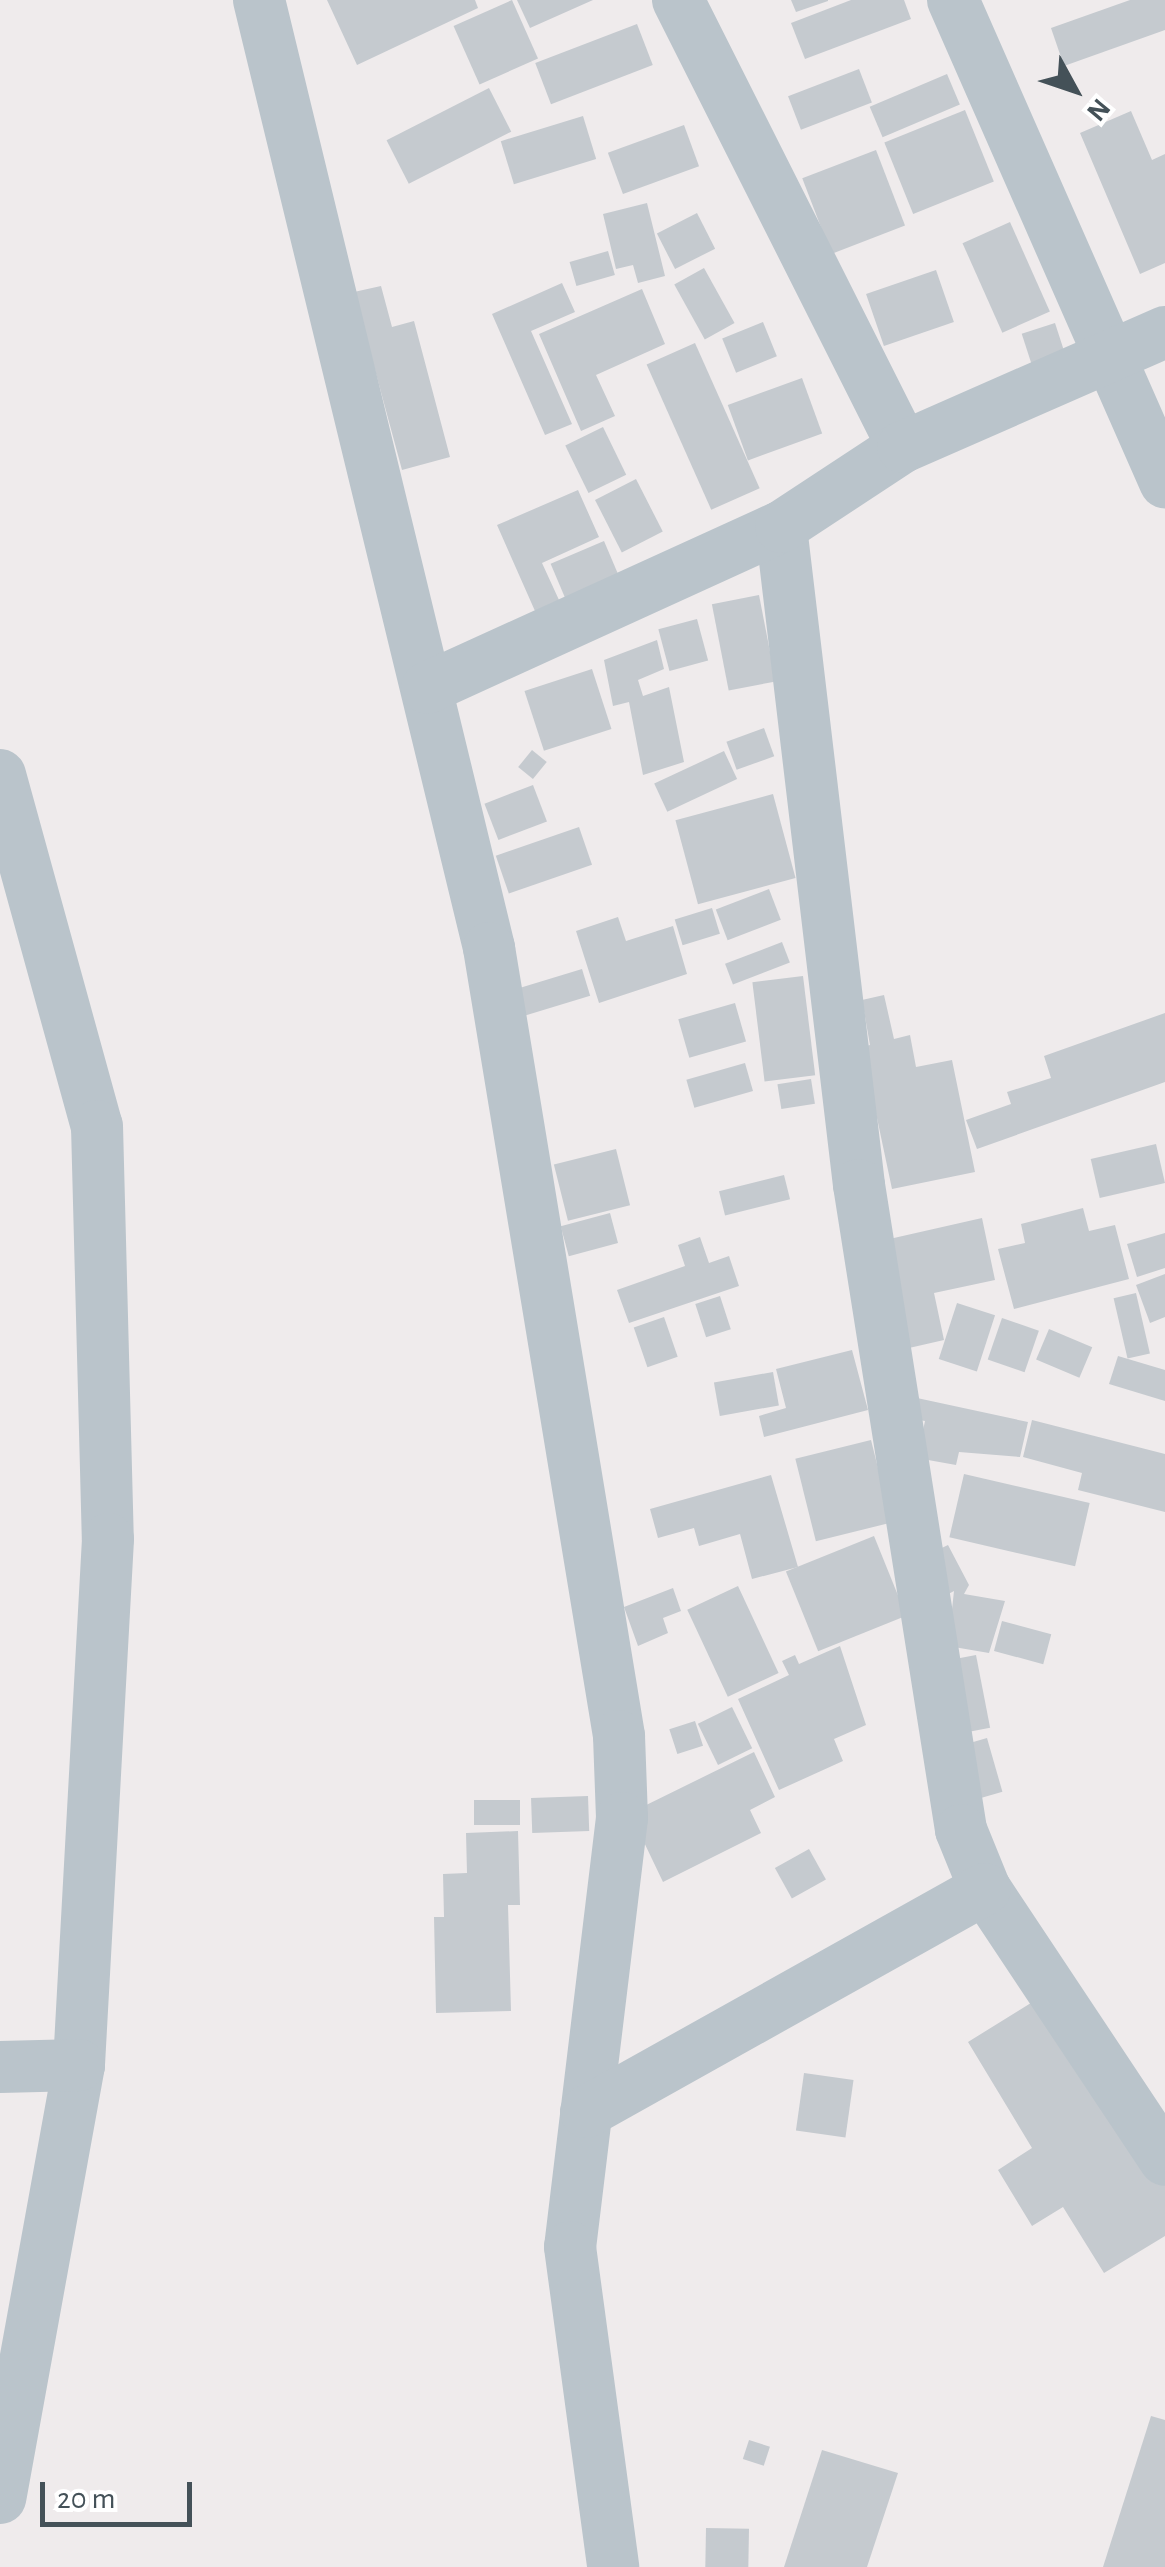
<!DOCTYPE html>
<style>
body{margin:0}
#map{position:relative;width:1165px;height:2567px;overflow:hidden;background:#efebec;font-family:"Alegreya Sans",sans-serif}
div>[style]{position:absolute}
.building>*{inset:0;background:#c5cacf;transform-origin:0 0}
.minor>*{height:52px;margin:-26px;padding:0 26px;transform-origin:26px;border-radius:26px;background:#bac4cb}
span{translate:-50% -50%;white-space:nowrap;text-align:center;line-height:1.15;-webkit-text-stroke:10px #fff;paint-order:stroke}
.north{position:absolute;left:1025px;top:40px;width:100px;height:100px;-webkit-text-stroke:8px #fff;paint-order:stroke;rotate:130deg;font-size:28px;font-weight:700;line-height:40px;text-align:center;color:#445158}
.north::after{content:'';display:block;margin:auto;width:35px;height:45px;background:#445158;clip-path:polygon(50% 0,100% 100%,50% 72%,0 100%)}
.scale{position:absolute;left:40px;top:2482px;width:152px;height:45px;box-sizing:border-box;border:5px solid #445158;border-top:0;padding-left:12px;font-size:30px;line-height:35px;white-space:nowrap;color:#445158;-webkit-text-stroke:8px #fff;paint-order:stroke}
</style>
<div id="map">
<div class="building">
<div style="clip-path:polygon(327px 0,475px 0,478px 8px,357px 65px)"></div>
<div style="left:512px;top:0;width:64px;height:64px;rotate:66deg"></div>
<div style="clip-path:polygon(517px 0,593px 0,530px 28px)"></div>
<div style="clip-path:polygon(791px 0,828px 0,828px 1px,796px 12px)"></div>
<div style="clip-path:polygon(851px 0,904px 0,911px 19px,805px 59px,791px 23px)"></div>
<div style="clip-path:polygon(1130px 0,1165px 0,1165px 30px,1064px 66px,1051px 28px)"></div>
<div style="left:637px;top:24px;width:44px;height:109px;rotate:69deg"></div>
<div style="left:859px;top:69px;width:36px;height:76px;rotate:69deg"></div>
<div style="left:947px;top:74px;width:33px;height:84px;rotate:67deg"></div>
<div style="left:489px;top:88px;width:49px;height:115px;rotate:63deg"></div>
<div style="left:965px;top:110px;width:77px;height:87px;rotate:68deg"></div>
<div style="clip-path:polygon(1131px 111px,1152px 160px,1165px 154px,1165px 263px,1140px 274px,1080px 133px)"></div>
<div style="left:583px;top:116px;width:45px;height:86px;rotate:73deg"></div>
<div style="left:684px;top:125px;width:44px;height:81px;rotate:70deg"></div>
<div style="left:876px;top:150px;width:81px;height:79px;rotate:69deg"></div>
<div style="clip-path:polygon(647px 203px,665px 276px,638px 283px,633px 265px,616px 269px,603px 214px)"></div>
<div style="left:697px;top:213px;width:40px;height:45px;rotate:63deg"></div>
<div style="left:1010px;top:222px;width:98px;height:52px;rotate:66deg"></div>
<div style="left:608px;top:251px;width:25px;height:40px;rotate:74deg"></div>
<div style="left:704px;top:268px;width:63px;height:34px;rotate:61deg"></div>
<div style="left:936px;top:270px;width:55px;height:74px;rotate:71deg"></div>
<div style="clip-path:polygon(562px 283px,575px 312px,531px 331px,572px 424px,545px 435px,492px 314px)"></div>
<div style="clip-path:polygon(381px 286px,392px 327px,414px 321px,450px 457px,402px 470px,354px 292px)"></div>
<div style="clip-path:polygon(642px 289px,665px 344px,596px 375px,615px 416px,581px 431px,539px 334px)"></div>
<div style="left:763px;top:322px;width:37px;height:44px;rotate:68deg"></div>
<div style="left:1055px;top:323px;width:32px;height:35px;rotate:72deg"></div>
<div style="left:695px;top:343px;width:159px;height:53px;rotate:66deg"></div>
<div style="left:802px;top:378px;width:59px;height:79px;rotate:70deg"></div>
<div style="left:603px;top:427px;width:53px;height:42px;rotate:64deg"></div>
<div style="left:636px;top:479px;width:59px;height:46px;rotate:63deg"></div>
<div style="clip-path:polygon(578px 490px,599px 537px,542px 563px,559px 600px,535px 611px,497px 525px)"></div>
<div style="left:604px;top:541px;width:38px;height:58px;rotate:67deg"></div>
<div style="left:759px;top:595px;width:88px;height:48px;rotate:79deg"></div>
<div style="left:697px;top:619px;width:43px;height:40px;rotate:75deg"></div>
<div style="clip-path:polygon(657px 640px,664px 669px,638px 680px,643px 696px,669px 687px,684px 762px,643px 775px,629px 702px,613px 706px,604px 660px)"></div>
<div style="left:592px;top:669px;width:63px;height:71px;rotate:72deg"></div>
<div style="left:764px;top:728px;width:30px;height:40px;rotate:70deg"></div>
<div style="left:532px;top:750px;width:19px;height:22px;rotate:39deg"></div>
<div style="left:724px;top:751px;width:31px;height:77px;rotate:65deg"></div>
<div style="left:533px;top:785px;width:39px;height:52px;rotate:69deg"></div>
<div style="left:773px;top:794px;width:87px;height:101px;rotate:75deg"></div>
<div style="left:579px;top:827px;width:40px;height:88px;rotate:71deg"></div>
<div style="left:769px;top:889px;width:33px;height:57px;rotate:69deg"></div>
<div style="left:712px;top:908px;width:27px;height:39px;rotate:73deg"></div>
<div style="clip-path:polygon(618px 917px,626px 941px,673px 926px,687px 974px,599px 1003px,576px 931px)"></div>
<div style="left:782px;top:942px;width:22px;height:61px;rotate:69deg"></div>
<div style="left:582px;top:969px;width:28px;height:67px;rotate:73deg"></div>
<div style="left:803px;top:976px;width:100px;height:51px;rotate:83deg"></div>
<div style="clip-path:polygon(884px 995px,894px 1039px,910px 1035px,916px 1067px,952px 1060px,975px 1172px,892px 1189px,862px 1047px,870px 1045px,862px 1000px)"></div>
<div style="left:735px;top:1003px;width:40px;height:59px;rotate:74deg"></div>
<div style="clip-path:polygon(1165px 1013px,1165px 1082px,977px 1149px,966px 1120px,1011px 1104px,1007px 1092px,1051px 1078px,1044px 1056px)"></div>
<div style="left:745px;top:1063px;width:29px;height:61px;rotate:74deg"></div>
<div style="left:811px;top:1079px;width:25px;height:34px;rotate:81deg"></div>
<div style="left:1156px;top:1144px;width:40px;height:67px;rotate:77deg"></div>
<div style="left:616px;top:1149px;width:58px;height:64px;rotate:76deg"></div>
<div style="left:784px;top:1175px;width:25px;height:67px;rotate:76deg"></div>
<div style="clip-path:polygon(1083px 1208px,1089px 1231px,1115px 1225px,1129px 1279px,1014px 1309px,998px 1249px,1025px 1243px,1021px 1224px)"></div>
<div style="left:610px;top:1213px;width:31px;height:51px;rotate:75deg"></div>
<div style="clip-path:polygon(982px 1218px,995px 1280px,934px 1293px,944px 1340px,909px 1348px,885px 1240px)"></div>
<div style="clip-path:polygon(1165px 1233px,1165px 1268px,1137px 1277px,1127px 1244px)"></div>
<div style="clip-path:polygon(700px 1237px,709px 1263px,729px 1256px,739px 1286px,629px 1323px,617px 1290px,685px 1266px,678px 1245px)"></div>
<div style="clip-path:polygon(1165px 1274px,1165px 1317px,1150px 1323px,1136px 1285px)"></div>
<div style="left:1136px;top:1293px;width:62px;height:23px;rotate:77deg"></div>
<div style="left:720px;top:1296px;width:35px;height:26px;rotate:72deg"></div>
<div style="left:957px;top:1303px;width:40px;height:59px;rotate:18deg"></div>
<div style="left:664px;top:1317px;width:42px;height:32px;rotate:71deg"></div>
<div style="left:1002px;top:1318px;width:39px;height:44px;rotate:19deg"></div>
<div style="left:1049px;top:1329px;width:47px;height:33px;rotate:23deg"></div>
<div style="clip-path:polygon(852px 1350px,868px 1410px,764px 1437px,759px 1416px,786px 1408px,776px 1369px)"></div>
<div style="clip-path:polygon(1118px 1356px,1165px 1370px,1165px 1401px,1109px 1384px)"></div>
<div style="left:773px;top:1372px;width:34px;height:60px;rotate:80deg"></div>
<div style="clip-path:polygon(917px 1398px,1028px 1422px,1020px 1457px,959px 1452px,956px 1465px,917px 1458px,925px 1421px,913px 1419px)"></div>
<div style="clip-path:polygon(1032px 1420px,1165px 1454px,1165px 1512px,1078px 1490px,1082px 1473px,1023px 1457px)"></div>
<div style="left:871px;top:1440px;width:85px;height:78px;rotate:76deg"></div>
<div style="left:964px;top:1474px;width:129px;height:65px;rotate:13deg"></div>
<div style="clip-path:polygon(771px 1475px,798px 1567px,752px 1579px,740px 1534px,699px 1546px,694px 1528px,658px 1538px,650px 1509px)"></div>
<div style="left:874px;top:1536px;width:86px;height:95px;rotate:68deg"></div>
<div style="clip-path:polygon(948px 1545px,969px 1585px,964px 1594px,1005px 1601px,989px 1653px,948px 1646px,954px 1591px,943px 1597px,925px 1556px)"></div>
<div style="left:738px;top:1586px;width:96px;height:56px;rotate:65deg"></div>
<div style="clip-path:polygon(673px 1588px,681px 1611px,663px 1618px,668px 1633px,638px 1646px,624px 1607px)"></div>
<div style="left:1002px;top:1621px;width:51px;height:31px;rotate:15deg"></div>
<div style="clip-path:polygon(840px 1646px,866px 1725px,834px 1739px,843px 1761px,779px 1790px,738px 1699px,789px 1675px,782px 1661px,795px 1655px,799px 1664px)"></div>
<div style="left:976px;top:1655px;width:74px;height:32px;rotate:79deg"></div>
<div style="left:732px;top:1707px;width:46px;height:38px;rotate:64deg"></div>
<div style="left:695px;top:1721px;width:26px;height:27px;rotate:72deg"></div>
<div style="left:987px;top:1738px;width:56px;height:26px;rotate:74deg"></div>
<div style="clip-path:polygon(754px 1752px,775px 1797px,750px 1810px,761px 1833px,663px 1882px,630px 1813px)"></div>
<div style="left:588px;top:1796px;width:35px;height:57px;rotate:88deg"></div>
<div style="left:474px;top:1800px;width:46px;height:25px"></div>
<div style="clip-path:polygon(518px 1831px,520px 1905px,508px 1905px,511px 2011px,436px 2013px,434px 1917px,444px 1917px,443px 1874px,467px 1873px,466px 1833px)"></div>
<div style="left:809px;top:1849px;width:35px;height:39px;rotate:61deg"></div>
<div style="clip-path:polygon(1047px 1993px,1165px 2185px,1165px 2236px,1104px 2273px,1063px 2207px,1032px 2226px,998px 2170px,1032px 2148px,968px 2042px)"></div>
<div style="left:804px;top:2073px;width:50px;height:58px;rotate:8deg"></div>
<div style="clip-path:polygon(1151px 2416px,1165px 2420px,1165px 2567px,1103px 2567px)"></div>
<div style="left:749px;top:2440px;width:22px;height:20px;rotate:18deg"></div>
<div style="clip-path:polygon(822px 2450px,898px 2473px,867px 2567px,784px 2567px)"></div>
<div style="left:706px;top:2528px;width:43px;height:39px;rotate:1deg"></div>
</div>
<div class="minor">
<div style="left:259px;top:0;width:976px;rotate:76.36deg"></div>
<div style="left:489px;top:948px;width:799px;rotate:80.63deg"></div>
<div style="left:619px;top:1736px;width:82px;rotate:87.9deg"></div>
<div style="left:622px;top:1818px;width:432px;rotate:96.9deg"></div>
<div style="left:570px;top:2247px;width:323px;rotate:82.3deg"></div>
<div style="left:678px;top:0;width:500px;rotate:63.28deg"></div>
<div style="left:953px;top:0;width:527px;rotate:66.26deg"></div>
<div style="left:781px;top:527px;width:663px;rotate:83.24deg"></div>
<div style="left:859px;top:1185px;width:653px;rotate:81.01deg"></div>
<div style="left:961px;top:1830px;width:64px;rotate:67.9deg"></div>
<div style="left:985px;top:1889px;width:325px;rotate:56.4deg"></div>
<div style="left:427px;top:688px;width:389px;rotate:-24.5deg"></div>
<div style="left:781px;top:527px;width:146px;rotate:-33.3deg"></div>
<div style="left:903px;top:447px;width:286px;rotate:-23.7deg"></div>
<div style="left:0;top:775px;width:364px;rotate:74.6deg"></div>
<div style="left:97px;top:1126px;width:413px;rotate:88.5deg"></div>
<div style="left:108px;top:1539px;width:527px;rotate:93.16deg"></div>
<div style="left:79px;top:2065px;width:440px;rotate:100.3deg"></div>
<div style="left:0;top:2067px;width:79px;rotate:-1.5deg"></div>
<div style="left:586px;top:2112px;width:457px;rotate:-29.2deg"></div>
</div>
<div class="north">N</div>
<div class="scale">20 m</div>
</div>
